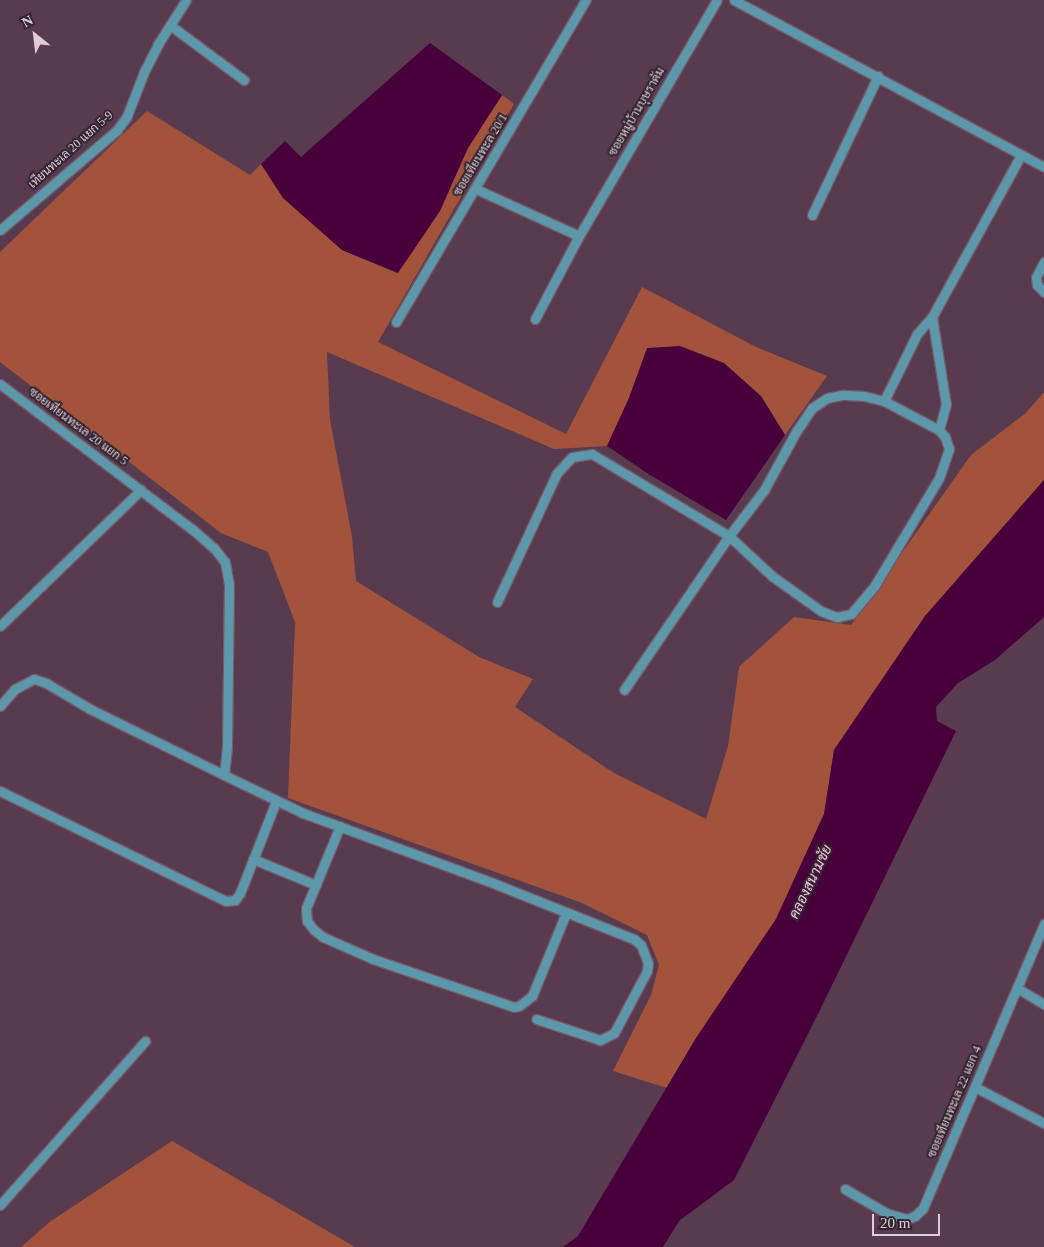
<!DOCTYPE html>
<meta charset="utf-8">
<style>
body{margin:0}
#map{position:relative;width:1044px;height:1247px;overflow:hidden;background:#593b50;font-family:"Times New Roman",Sarabun,serif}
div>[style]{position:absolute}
.green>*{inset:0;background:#a3533c}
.water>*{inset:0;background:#49013c}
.roads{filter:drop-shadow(1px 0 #74586b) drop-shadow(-1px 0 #74586b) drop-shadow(0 1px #74586b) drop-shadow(0 -1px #74586b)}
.minor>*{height:9px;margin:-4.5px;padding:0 4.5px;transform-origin:4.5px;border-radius:4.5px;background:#5c98a9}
span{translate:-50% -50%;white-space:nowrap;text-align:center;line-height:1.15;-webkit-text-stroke:4px #352731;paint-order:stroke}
.street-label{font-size:12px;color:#dfccd9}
.water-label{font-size:14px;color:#f5c4e6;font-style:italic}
.north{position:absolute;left:10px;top:10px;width:50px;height:50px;-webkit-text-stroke:4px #352731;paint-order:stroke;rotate:331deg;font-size:14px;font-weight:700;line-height:20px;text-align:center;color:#dfccd9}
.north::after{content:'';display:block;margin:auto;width:18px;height:22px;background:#dfccd9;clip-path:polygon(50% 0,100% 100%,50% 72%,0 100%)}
.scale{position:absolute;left:872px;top:1214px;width:68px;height:22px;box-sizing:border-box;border:2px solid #dfccd9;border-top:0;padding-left:6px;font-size:15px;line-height:18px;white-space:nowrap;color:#dfccd9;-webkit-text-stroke:4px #352731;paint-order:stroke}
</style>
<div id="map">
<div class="green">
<div style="clip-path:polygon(502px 95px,514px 104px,378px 342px,566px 434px,642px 287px,756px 347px,827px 376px,785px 435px,761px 396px,648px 348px,629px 398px,607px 446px,554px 449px,327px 352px,330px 420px,352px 536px,356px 581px,479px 657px,533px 679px,515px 707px,614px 773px,706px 819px,728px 746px,739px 667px,794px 617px,851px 625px,971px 455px,1026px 413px,1044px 392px,1044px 480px,925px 616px,834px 750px,824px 814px,776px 919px,696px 1038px,667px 1088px,613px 1071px,651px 995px,659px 965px,647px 935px,582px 903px,288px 798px,295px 622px,268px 552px,221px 533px,0 362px,0 252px,147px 111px,250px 175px,261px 164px,283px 198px,342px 250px,397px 273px,468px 148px)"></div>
<div style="clip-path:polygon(172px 1141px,355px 1247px,21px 1247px,51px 1221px)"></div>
</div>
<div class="water">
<div style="clip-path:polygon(430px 43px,502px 95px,468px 148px,440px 211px,398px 273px,342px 250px,283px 198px,261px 164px,285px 141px,301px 157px)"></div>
<div style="clip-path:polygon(680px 346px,724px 363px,761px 396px,785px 435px,726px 520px,650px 475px,607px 446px,629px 398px,647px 348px)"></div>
<div style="clip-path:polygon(1044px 480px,1044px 617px,995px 660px,958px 683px,936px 707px,937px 721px,956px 731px,816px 1018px,734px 1180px,679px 1221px,663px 1247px,563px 1247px,578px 1236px,696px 1038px,776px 919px,824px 814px,834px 750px,925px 616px)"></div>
</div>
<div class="roads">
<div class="minor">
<div style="left:734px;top:0;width:352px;rotate:28.3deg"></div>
<div style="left:170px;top:25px;width:92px;rotate:36.6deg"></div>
<div style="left:476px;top:189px;width:113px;rotate:24.5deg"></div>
<div style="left:812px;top:215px;width:154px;rotate:-64.6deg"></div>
<div style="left:0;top:230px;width:154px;rotate:-40.5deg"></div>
<div style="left:117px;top:130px;width:17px;rotate:-54deg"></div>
<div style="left:127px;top:116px;width:47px;rotate:-68.9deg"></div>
<div style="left:144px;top:72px;width:31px;rotate:-63deg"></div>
<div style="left:158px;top:44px;width:52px;rotate:-57.5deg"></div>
<div style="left:1044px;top:262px;width:17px;rotate:118deg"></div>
<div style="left:1036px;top:277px;width:8px;rotate:83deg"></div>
<div style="left:1037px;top:285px;width:10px;rotate:45deg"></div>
<div style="left:932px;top:317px;width:88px;rotate:80.9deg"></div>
<div style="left:946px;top:404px;width:27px;rotate:105deg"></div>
<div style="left:535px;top:319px;width:94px;rotate:-62.1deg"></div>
<div style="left:579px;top:236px;width:273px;rotate:-59.7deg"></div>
<div style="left:396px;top:322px;width:374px;rotate:-59.5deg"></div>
<div style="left:0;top:384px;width:241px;rotate:37.1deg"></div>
<div style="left:192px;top:529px;width:29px;rotate:41deg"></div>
<div style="left:214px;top:548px;width:18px;rotate:52deg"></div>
<div style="left:225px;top:562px;width:22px;rotate:80deg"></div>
<div style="left:229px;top:584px;width:163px;rotate:90.7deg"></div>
<div style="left:227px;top:747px;width:28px;rotate:96deg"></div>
<div style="left:224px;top:775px;width:88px;rotate:25.7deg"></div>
<div style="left:303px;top:813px;width:202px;rotate:20.2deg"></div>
<div style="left:493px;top:883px;width:152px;rotate:21.7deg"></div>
<div style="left:634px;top:939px;width:9px;rotate:41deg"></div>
<div style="left:641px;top:945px;width:19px;rotate:69deg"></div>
<div style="left:648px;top:963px;width:8px;rotate:97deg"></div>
<div style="left:647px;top:971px;width:70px;rotate:118deg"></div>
<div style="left:614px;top:1033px;width:16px;rotate:153deg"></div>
<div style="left:600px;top:1040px;width:67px;rotate:-161.8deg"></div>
<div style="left:884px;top:401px;width:75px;rotate:-63.8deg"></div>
<div style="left:917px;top:334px;width:23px;rotate:-49deg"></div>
<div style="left:932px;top:317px;width:185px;rotate:-61.2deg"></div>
<div style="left:497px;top:602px;width:142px;rotate:-65.1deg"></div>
<div style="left:557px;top:473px;width:22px;rotate:-47deg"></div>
<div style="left:572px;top:457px;width:20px;rotate:-9deg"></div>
<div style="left:592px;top:454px;width:160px;rotate:30.9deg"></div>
<div style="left:729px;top:536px;width:59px;rotate:42.9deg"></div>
<div style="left:772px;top:576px;width:60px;rotate:35.5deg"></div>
<div style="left:821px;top:611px;width:17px;rotate:21deg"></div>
<div style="left:837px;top:617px;width:14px;rotate:-12deg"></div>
<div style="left:851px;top:614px;width:38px;rotate:-50deg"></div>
<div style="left:875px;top:585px;width:125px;rotate:-59.1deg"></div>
<div style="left:939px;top:478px;width:31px;rotate:-71deg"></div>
<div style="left:949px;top:449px;width:13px;rotate:-108deg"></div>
<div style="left:945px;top:437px;width:9px;rotate:-131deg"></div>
<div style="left:939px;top:430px;width:62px;rotate:-152.2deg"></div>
<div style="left:884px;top:401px;width:21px;rotate:-166deg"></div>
<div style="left:864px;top:396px;width:22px;rotate:-177deg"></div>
<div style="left:842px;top:395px;width:15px;rotate:169deg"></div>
<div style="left:827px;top:398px;width:18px;rotate:146deg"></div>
<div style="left:812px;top:408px;width:27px;rotate:124deg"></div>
<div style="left:797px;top:430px;width:68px;rotate:118.8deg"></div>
<div style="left:764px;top:490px;width:58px;rotate:127.3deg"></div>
<div style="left:729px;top:536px;width:186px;rotate:124.3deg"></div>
<div style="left:0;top:626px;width:196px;rotate:-44deg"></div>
<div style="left:0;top:706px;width:23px;rotate:-49deg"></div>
<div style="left:15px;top:689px;width:21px;rotate:-28deg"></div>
<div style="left:34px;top:679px;width:13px;rotate:18deg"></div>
<div style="left:46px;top:683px;width:51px;rotate:30.6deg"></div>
<div style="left:90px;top:709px;width:149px;rotate:26.2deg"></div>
<div style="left:0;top:791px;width:251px;rotate:26deg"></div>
<div style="left:226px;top:901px;width:9px;rotate:-6deg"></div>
<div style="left:235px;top:900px;width:9px;rotate:-54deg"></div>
<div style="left:240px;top:893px;width:99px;rotate:-68.6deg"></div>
<div style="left:340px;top:826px;width:89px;rotate:112.5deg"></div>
<div style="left:306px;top:908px;width:13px;rotate:86deg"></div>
<div style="left:307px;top:921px;width:11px;rotate:52deg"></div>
<div style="left:314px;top:930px;width:11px;rotate:38deg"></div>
<div style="left:323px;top:937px;width:55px;rotate:23.7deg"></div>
<div style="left:373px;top:959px;width:149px;rotate:18.8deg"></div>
<div style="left:514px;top:1007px;width:5px;rotate:-11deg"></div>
<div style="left:519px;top:1006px;width:16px;rotate:-38deg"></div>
<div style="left:532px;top:996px;width:90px;rotate:-67.7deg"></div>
<div style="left:253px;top:859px;width:68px;rotate:22.4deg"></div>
<div style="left:1017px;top:988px;width:31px;rotate:31deg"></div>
<div style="left:975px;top:1087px;width:78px;rotate:27.6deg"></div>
<div style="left:845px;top:1189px;width:48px;rotate:30.3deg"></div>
<div style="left:886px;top:1213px;width:22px;rotate:16deg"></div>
<div style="left:907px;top:1219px;width:9px;rotate:-21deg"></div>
<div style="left:915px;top:1216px;width:11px;rotate:-45deg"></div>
<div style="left:923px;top:1208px;width:309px;rotate:-66.9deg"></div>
<div style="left:0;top:1205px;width:219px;rotate:-48.5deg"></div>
</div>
</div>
<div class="street-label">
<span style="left:637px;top:112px;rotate:-60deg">ซอยหมู่บ้านบุษราคัม</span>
<span style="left:71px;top:150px;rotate:-42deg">เทียนทะเล 20 แยก 5-9</span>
<span style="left:481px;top:155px;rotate:-59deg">ซอยเทียนทะล 20/1</span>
<span style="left:78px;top:427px;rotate:37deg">ซอยเทียนทะเล 20 แยก 5</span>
<span style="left:955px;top:1102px;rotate:-67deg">ซอยเทียนทะเล 22 แยก 4</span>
</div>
<div class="water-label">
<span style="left:811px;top:882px;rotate:-64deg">คลองสนามชัย</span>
</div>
<div class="north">N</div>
<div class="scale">20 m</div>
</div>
